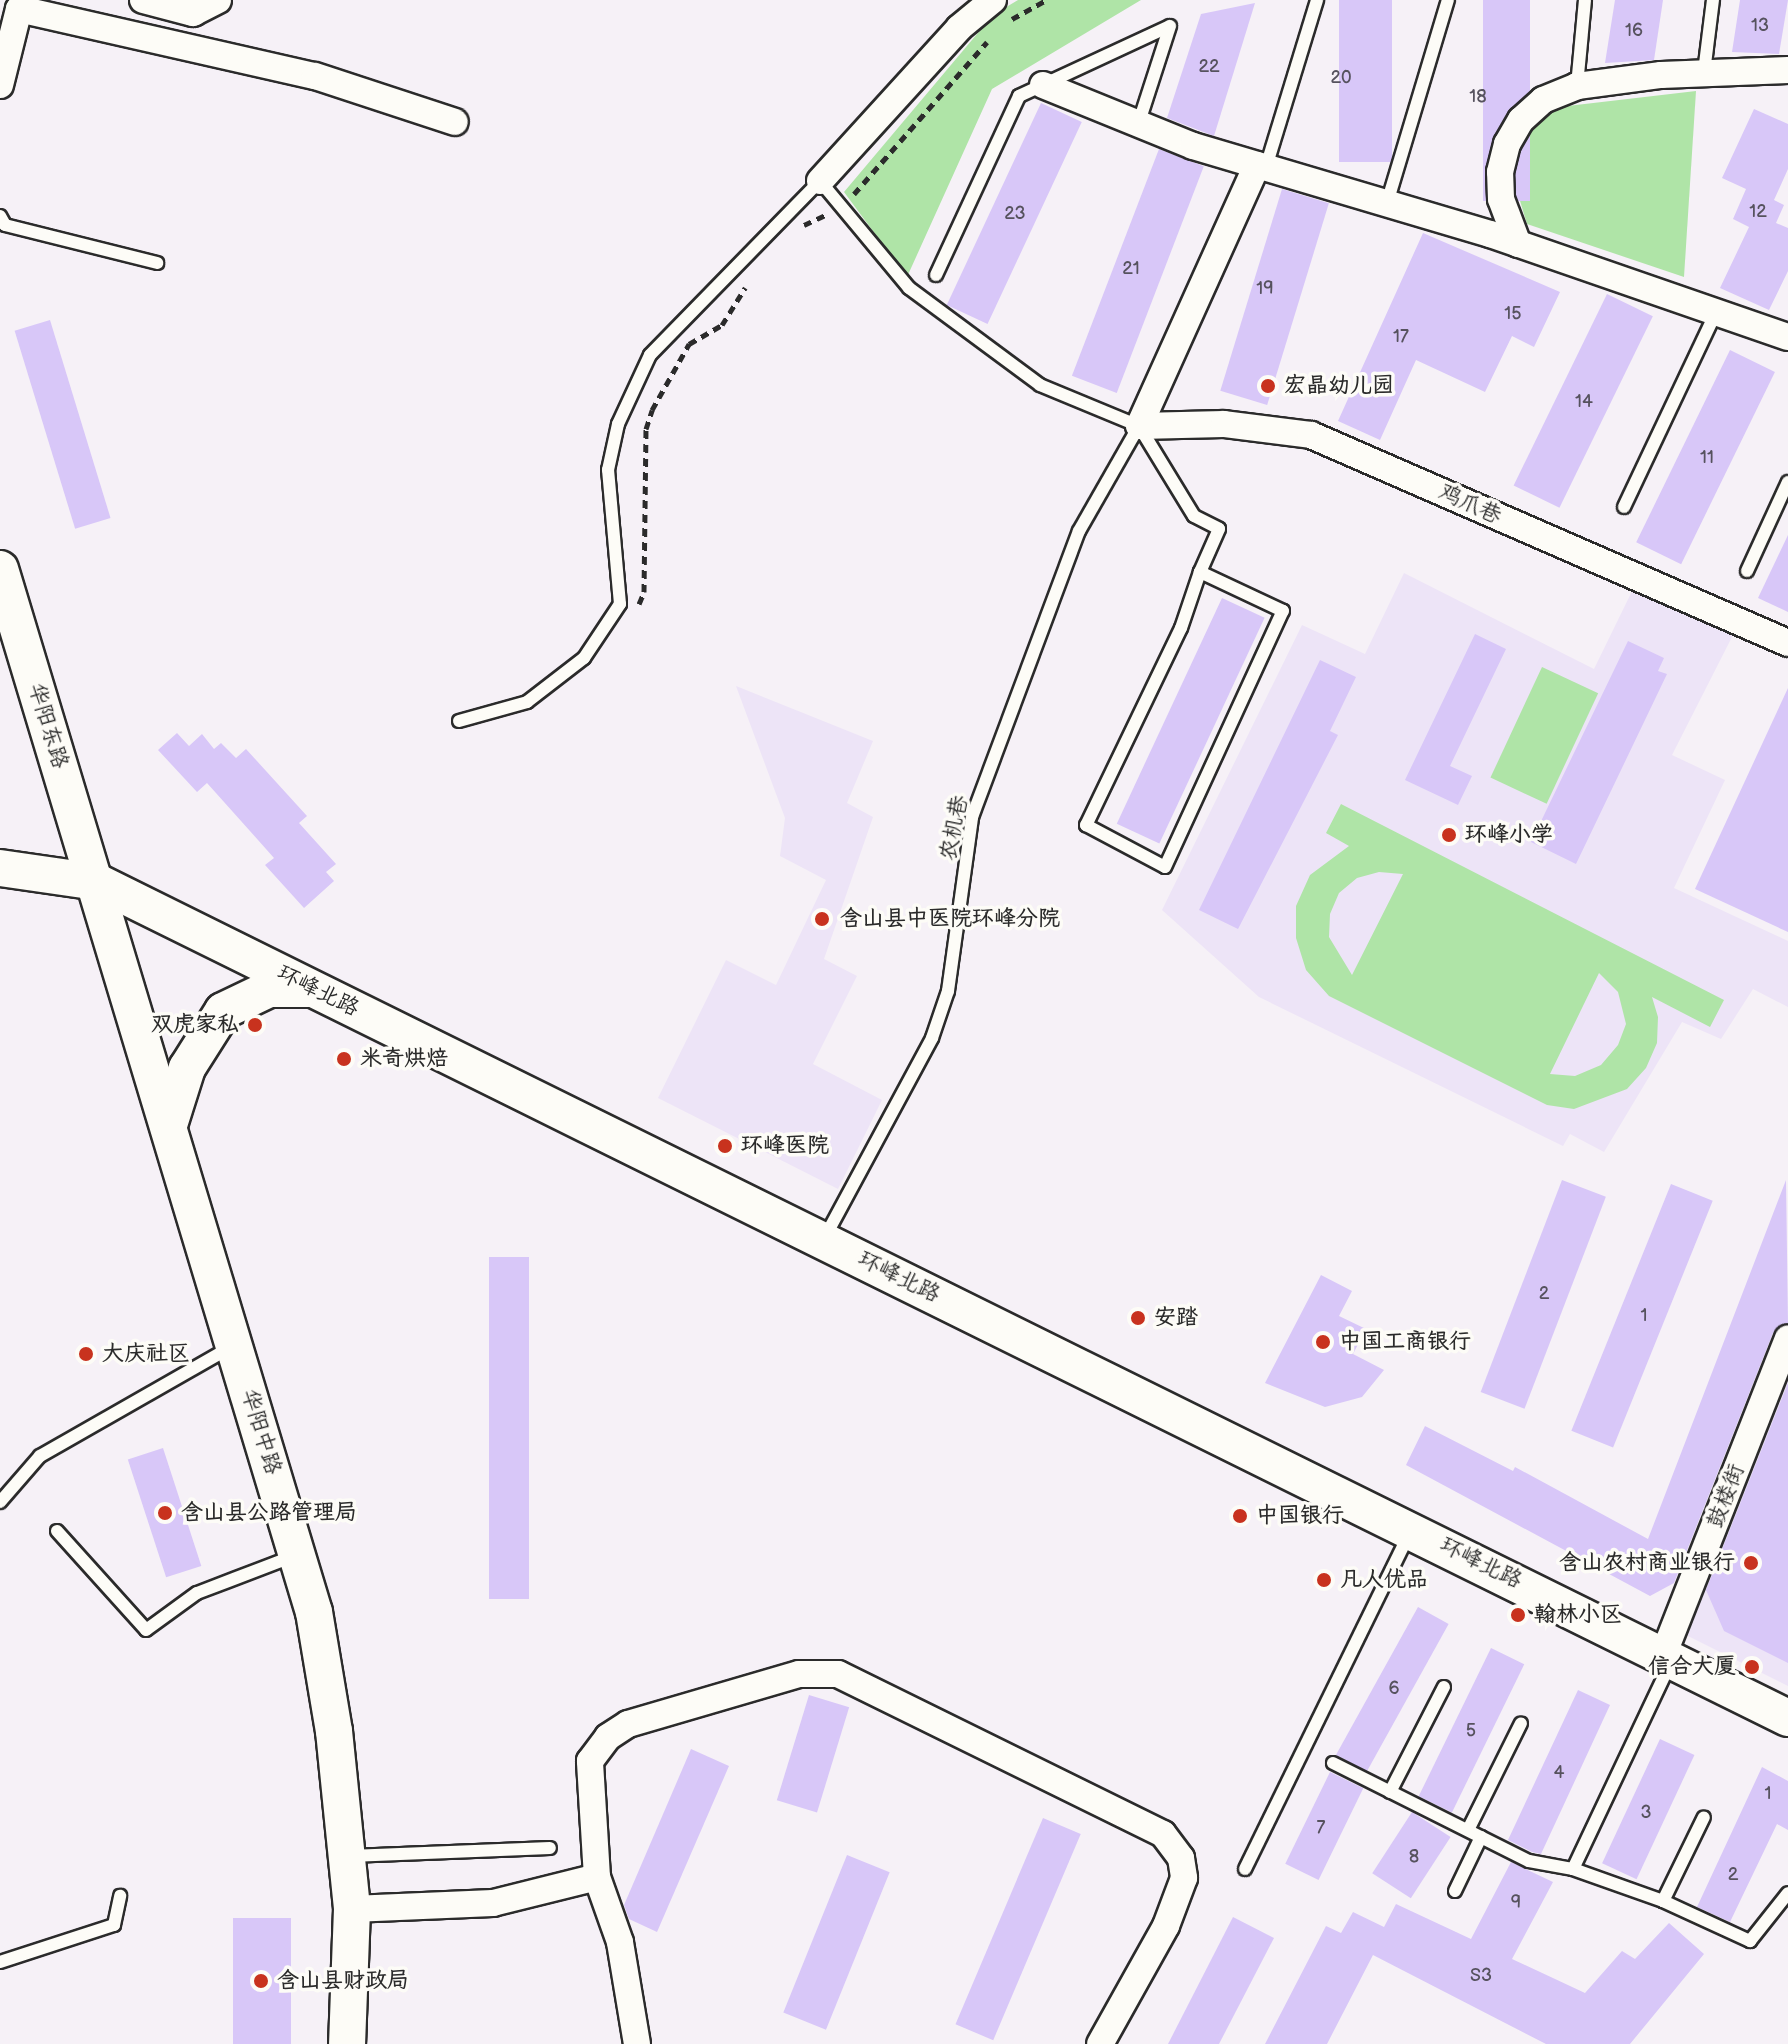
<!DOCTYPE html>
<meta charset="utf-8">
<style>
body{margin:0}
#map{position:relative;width:1788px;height:2044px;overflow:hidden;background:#f6f1f7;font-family:"Balsamiq Sans","LXGW WenKai TC",sans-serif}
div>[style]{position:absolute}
.built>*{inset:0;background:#ede4f7}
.green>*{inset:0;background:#afe4a7;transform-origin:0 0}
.building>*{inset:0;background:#d8c7f8;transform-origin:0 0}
.path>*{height:5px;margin-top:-2.5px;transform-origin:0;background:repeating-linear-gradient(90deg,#2b2b2b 0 8px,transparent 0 14px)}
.roads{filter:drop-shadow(2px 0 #2b2b2b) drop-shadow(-2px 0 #2b2b2b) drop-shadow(0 2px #2b2b2b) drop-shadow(0 -2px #2b2b2b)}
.service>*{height:12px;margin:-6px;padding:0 6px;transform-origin:6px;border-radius:6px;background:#fdfcf7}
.minor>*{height:26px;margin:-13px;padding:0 13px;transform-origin:13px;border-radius:13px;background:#fdfcf7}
.secondary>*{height:36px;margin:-18px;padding:0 18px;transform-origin:18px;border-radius:18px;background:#fdfcf7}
.dots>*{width:22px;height:22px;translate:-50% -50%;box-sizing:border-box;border:4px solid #fdfcf7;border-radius:50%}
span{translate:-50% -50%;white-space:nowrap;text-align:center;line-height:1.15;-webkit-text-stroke:7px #fdfcf7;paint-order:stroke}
.number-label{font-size:18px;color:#56525e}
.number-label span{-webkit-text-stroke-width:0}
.poi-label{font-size:22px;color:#2b2b2b;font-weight:700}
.left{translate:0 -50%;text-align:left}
.right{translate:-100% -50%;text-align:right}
.street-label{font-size:22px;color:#2b2b2b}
</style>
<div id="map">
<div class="built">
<div style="clip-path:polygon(1404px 573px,1594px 669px,1636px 583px,1734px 633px,1672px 755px,1725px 780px,1674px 888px,1788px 941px,1788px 1007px,1753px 989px,1721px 1039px,1682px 1022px,1604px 1152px,1570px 1134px,1563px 1146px,1259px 997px,1162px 910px,1302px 625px,1365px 654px)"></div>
<div style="clip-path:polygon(736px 686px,873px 741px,847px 803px,873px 817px,824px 959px,857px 976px,813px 1064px,882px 1100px,838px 1189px,658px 1098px,726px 960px,776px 985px,826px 880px,780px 856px,785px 818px)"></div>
<div style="clip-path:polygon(1788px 1361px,1788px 1686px,1682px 1633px)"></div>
</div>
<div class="green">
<div style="clip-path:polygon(1018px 0,1141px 0,992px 89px,907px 277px,844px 192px,993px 15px)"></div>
<div style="clip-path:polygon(1696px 91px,1684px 277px,1527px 224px,1512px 174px,1519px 147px,1535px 124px,1559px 107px)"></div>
<div style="left:1542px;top:667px;width:62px;height:122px;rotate:25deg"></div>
<div style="clip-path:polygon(evenodd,1341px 804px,1724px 1000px,1710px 1027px,1652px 997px,1658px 1017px,1657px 1043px,1646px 1068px,1627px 1089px,1574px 1109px,1547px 1105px,1329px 996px,1306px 970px,1296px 938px,1296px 906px,1310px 875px,1349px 846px,1326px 833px,1341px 804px,1379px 872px,1403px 874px,1352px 975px,1329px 937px,1330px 914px,1339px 893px,1357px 878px,1379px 872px,1341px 804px,1599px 973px,1618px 992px,1626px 1024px,1618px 1045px,1601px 1065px,1575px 1076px,1550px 1074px,1599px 973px)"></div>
</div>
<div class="building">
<div style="left:1339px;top:0;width:53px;height:162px"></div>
<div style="left:1483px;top:0;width:47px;height:201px"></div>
<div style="clip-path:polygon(1615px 0,1663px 0,1654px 60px,1605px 63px)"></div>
<div style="clip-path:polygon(1740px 0,1788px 0,1779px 54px,1732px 52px)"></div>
<div style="clip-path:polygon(1255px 3px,1214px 136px,1167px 118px,1201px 14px)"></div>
<div style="left:1041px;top:103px;width:45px;height:223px;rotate:25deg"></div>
<div style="clip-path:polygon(1754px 109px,1788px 124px,1788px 169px,1774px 200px,1784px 205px,1776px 223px,1788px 228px,1788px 271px,1769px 310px,1720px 288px,1749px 227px,1733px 219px,1746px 189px,1722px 178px)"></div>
<div style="left:1159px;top:149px;width:48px;height:243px;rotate:21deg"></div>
<div style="left:1282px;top:189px;width:49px;height:211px;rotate:17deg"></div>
<div style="clip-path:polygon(1423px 233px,1560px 292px,1534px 347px,1512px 336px,1485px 392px,1416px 360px,1380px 440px,1338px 421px)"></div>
<div style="left:1607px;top:294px;width:51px;height:213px;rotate:26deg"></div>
<div style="left:50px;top:320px;width:207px;height:37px;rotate:73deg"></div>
<div style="left:1730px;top:350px;width:50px;height:214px;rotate:26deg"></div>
<div style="clip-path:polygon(1788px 535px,1788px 612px,1758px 598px)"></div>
<div style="left:1222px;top:598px;width:47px;height:249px;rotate:25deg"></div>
<div style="clip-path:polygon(1475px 634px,1506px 649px,1450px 766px,1472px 776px,1458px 805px,1405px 780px)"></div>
<div style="clip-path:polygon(1628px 641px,1664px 658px,1658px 671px,1667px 674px,1576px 864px,1531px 842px)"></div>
<div style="clip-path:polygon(1320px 660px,1356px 677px,1330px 731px,1338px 735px,1238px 929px,1199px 910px)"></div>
<div style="clip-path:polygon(1788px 688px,1788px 932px,1695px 889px)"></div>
<div style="clip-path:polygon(177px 733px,189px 746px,202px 734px,214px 749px,221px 743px,236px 758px,246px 749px,307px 816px,299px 823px,336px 864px,326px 872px,334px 881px,304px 908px,265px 865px,274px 858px,207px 783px,197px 792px,158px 750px)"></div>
<div style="left:1562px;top:1180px;width:47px;height:227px;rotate:21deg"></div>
<div style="clip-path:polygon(1786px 1180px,1788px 1323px,1773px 1333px,1674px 1583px,1650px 1596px,1406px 1465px,1425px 1426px,1513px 1471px,1515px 1467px,1648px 1539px)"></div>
<div style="left:1671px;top:1184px;width:45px;height:266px;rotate:22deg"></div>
<div style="left:489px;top:1257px;width:40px;height:342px"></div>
<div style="clip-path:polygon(1321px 1275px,1352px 1291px,1339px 1316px,1366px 1329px,1353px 1354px,1384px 1370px,1362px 1397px,1325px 1407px,1265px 1383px)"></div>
<div style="clip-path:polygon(1788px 1383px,1788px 1663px,1724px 1631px,1706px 1590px)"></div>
<div style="left:163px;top:1448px;width:124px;height:37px;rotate:72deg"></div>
<div style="left:1418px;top:1607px;width:35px;height:169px;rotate:29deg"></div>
<div style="left:1491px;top:1648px;width:37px;height:165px;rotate:26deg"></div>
<div style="clip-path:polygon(1578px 1690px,1610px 1705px,1541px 1854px,1532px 1852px,1508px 1840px)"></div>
<div style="left:809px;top:1695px;width:42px;height:110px;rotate:17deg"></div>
<div style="left:1660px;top:1739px;width:38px;height:137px;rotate:25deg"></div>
<div style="clip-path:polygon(691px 1749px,729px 1766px,657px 1932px,629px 1919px,624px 1905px)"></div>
<div style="clip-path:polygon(1762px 1767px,1788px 1781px,1788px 1830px,1777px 1824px,1730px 1922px,1697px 1907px)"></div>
<div style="left:1330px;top:1772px;width:37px;height:102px;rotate:26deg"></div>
<div style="left:1412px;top:1812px;width:46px;height:73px;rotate:33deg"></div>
<div style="left:1043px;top:1818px;width:41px;height:224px;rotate:23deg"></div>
<div style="left:847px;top:1855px;width:46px;height:170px;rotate:22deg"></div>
<div style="clip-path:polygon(1511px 1862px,1553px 1882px,1512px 1959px,1585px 1993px,1622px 1951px,1635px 1959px,1669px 1923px,1704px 1954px,1630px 2044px,1546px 2044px,1373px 1955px,1327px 2044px,1265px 2044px,1326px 1926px,1341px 1933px,1353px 1912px,1384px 1927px,1396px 1904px,1471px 1939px)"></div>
<div style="clip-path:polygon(1233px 1917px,1274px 1938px,1219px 2044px,1168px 2044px)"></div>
<div style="left:233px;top:1918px;width:58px;height:126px"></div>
</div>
<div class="path">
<div style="left:1012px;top:19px;width:39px;rotate:-29deg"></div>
<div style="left:854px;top:194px;width:202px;rotate:-48.8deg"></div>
<div style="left:804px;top:225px;width:26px;rotate:-25deg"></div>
<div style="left:639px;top:604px;width:13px;rotate:-67deg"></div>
<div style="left:644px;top:592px;width:163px;rotate:-89.3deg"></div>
<div style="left:646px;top:429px;width:20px;rotate:-72deg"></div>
<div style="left:652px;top:410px;width:76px;rotate:-60.7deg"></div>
<div style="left:689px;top:344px;width:38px;rotate:-30deg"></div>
<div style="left:722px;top:325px;width:44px;rotate:-58.1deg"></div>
</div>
<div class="roads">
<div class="service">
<div style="left:1704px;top:72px;width:73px;rotate:-82.9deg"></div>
<div style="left:1577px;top:86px;width:86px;rotate:-84.7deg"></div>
<div style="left:1138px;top:125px;width:104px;rotate:-72.1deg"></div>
<div style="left:1266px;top:167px;width:175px;rotate:-73deg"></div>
<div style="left:1387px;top:203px;width:212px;rotate:-73.3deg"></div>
<div style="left:0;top:216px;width:10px;rotate:61deg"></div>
<div style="left:5px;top:225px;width:157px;rotate:14deg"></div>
<div style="left:936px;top:275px;width:197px;rotate:-65.1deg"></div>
<div style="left:1019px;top:96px;width:166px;rotate:-24.9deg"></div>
<div style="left:1624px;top:507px;width:216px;rotate:-64.7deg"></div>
<div style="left:1747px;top:571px;width:98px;rotate:-65.3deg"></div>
<div style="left:459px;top:721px;width:71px;rotate:-15.6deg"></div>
<div style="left:527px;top:702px;width:72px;rotate:-37.7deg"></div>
<div style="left:584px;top:658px;width:65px;rotate:-56.3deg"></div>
<div style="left:620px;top:604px;width:135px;rotate:-95.1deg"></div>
<div style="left:608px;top:470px;width:47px;rotate:-77.7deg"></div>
<div style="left:618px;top:424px;width:76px;rotate:-65.1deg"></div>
<div style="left:650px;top:355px;width:243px;rotate:-45.7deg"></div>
<div style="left:820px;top:181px;width:139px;rotate:50.2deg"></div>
<div style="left:909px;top:288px;width:163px;rotate:36.5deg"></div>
<div style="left:1040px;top:385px;width:107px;rotate:22.5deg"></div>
<div style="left:1139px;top:426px;width:105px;rotate:58.6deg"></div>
<div style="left:1194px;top:516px;width:28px;rotate:27deg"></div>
<div style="left:1219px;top:529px;width:47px;rotate:113.8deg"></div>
<div style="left:1200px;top:572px;width:59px;rotate:108.7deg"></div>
<div style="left:1181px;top:628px;width:219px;rotate:115.7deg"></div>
<div style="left:1086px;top:825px;width:89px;rotate:28deg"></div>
<div style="left:1165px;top:867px;width:282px;rotate:-65.3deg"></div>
<div style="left:1283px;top:611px;width:92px;rotate:-154.8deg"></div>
<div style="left:825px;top:1237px;width:226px;rotate:-61.7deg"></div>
<div style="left:932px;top:1038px;width:50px;rotate:-71.2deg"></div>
<div style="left:948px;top:991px;width:176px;rotate:-82.1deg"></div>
<div style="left:972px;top:817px;width:305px;rotate:-69.5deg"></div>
<div style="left:1079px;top:531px;width:121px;rotate:-60.3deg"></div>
<div style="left:0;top:1502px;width:61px;rotate:-49deg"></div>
<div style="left:40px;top:1456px;width:220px;rotate:-29.7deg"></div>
<div style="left:57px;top:1531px;width:133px;rotate:48deg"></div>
<div style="left:146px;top:1630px;width:63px;rotate:-36deg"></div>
<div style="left:197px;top:1593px;width:104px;rotate:-20.9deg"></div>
<div style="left:1333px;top:1763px;width:219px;rotate:26.6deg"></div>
<div style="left:1529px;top:1861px;width:45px;rotate:10.3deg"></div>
<div style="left:1573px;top:1869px;width:96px;rotate:19.6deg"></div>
<div style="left:1663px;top:1901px;width:96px;rotate:24.7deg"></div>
<div style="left:1750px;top:1941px;width:61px;rotate:-51.6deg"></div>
<div style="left:1390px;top:1792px;width:118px;rotate:-62.8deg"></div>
<div style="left:1468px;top:1830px;width:119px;rotate:-63.6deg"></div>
<div style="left:350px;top:1856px;width:200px;rotate:-2.3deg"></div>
<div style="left:1245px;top:1869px;width:371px;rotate:-63.9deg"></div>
<div style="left:1573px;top:1869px;width:229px;rotate:-64.7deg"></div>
<div style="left:1455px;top:1891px;width:60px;rotate:-64.3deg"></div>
<div style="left:1663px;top:1901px;width:93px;rotate:-64deg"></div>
<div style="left:0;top:1962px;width:120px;rotate:-18deg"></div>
<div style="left:114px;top:1925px;width:30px;rotate:-78deg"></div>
</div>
<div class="minor">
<div style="left:143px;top:0;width:52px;rotate:14.6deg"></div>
<div style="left:193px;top:13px;width:28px;rotate:-27deg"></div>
<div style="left:0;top:85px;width:78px;rotate:-76deg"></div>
<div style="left:19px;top:9px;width:303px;rotate:12.8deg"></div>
<div style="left:315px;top:76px;width:147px;rotate:18.2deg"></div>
<div style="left:1043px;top:85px;width:162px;rotate:22.1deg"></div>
<div style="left:1193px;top:146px;width:310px;rotate:16.5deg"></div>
<div style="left:1490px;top:234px;width:315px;rotate:19.1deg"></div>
<div style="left:1257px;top:165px;width:286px;rotate:114.3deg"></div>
<div style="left:1139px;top:426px;width:85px;rotate:-1.3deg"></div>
<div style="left:1224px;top:424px;width:88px;rotate:7.2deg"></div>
<div style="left:1311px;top:435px;width:520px;rotate:23.56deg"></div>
<div style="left:820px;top:181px;width:207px;rotate:-47.7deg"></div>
<div style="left:959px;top:28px;width:44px;rotate:-39.5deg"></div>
<div style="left:1518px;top:244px;width:48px;rotate:-110.7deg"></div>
<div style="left:1501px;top:199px;width:27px;rotate:-92deg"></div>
<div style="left:1500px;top:172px;width:29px;rotate:-76deg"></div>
<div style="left:1507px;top:144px;width:28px;rotate:-60deg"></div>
<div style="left:1521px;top:120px;width:30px;rotate:-42deg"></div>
<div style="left:1543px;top:100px;width:37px;rotate:-22deg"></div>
<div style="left:1577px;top:86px;width:85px;rotate:-7.5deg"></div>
<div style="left:1661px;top:75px;width:127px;rotate:-2.3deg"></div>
<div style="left:1664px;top:1653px;width:338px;rotate:-68.5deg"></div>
<div style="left:352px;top:1909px;width:141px;rotate:-2.4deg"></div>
<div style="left:493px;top:1903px;width:107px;rotate:-14deg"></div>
<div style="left:637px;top:2044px;width:103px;rotate:-99.5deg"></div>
<div style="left:620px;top:1942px;width:69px;rotate:-109.5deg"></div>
<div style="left:597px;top:1877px;width:116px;rotate:-93.5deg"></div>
<div style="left:590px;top:1761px;width:30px;rotate:-53deg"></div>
<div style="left:608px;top:1737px;width:24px;rotate:-33deg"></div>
<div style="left:628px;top:1724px;width:178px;rotate:-16.3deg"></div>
<div style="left:799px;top:1674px;width:39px"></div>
<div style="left:838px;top:1674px;width:362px;rotate:26.2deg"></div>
<div style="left:1163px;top:1834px;width:30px;rotate:53deg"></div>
<div style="left:1181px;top:1858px;width:20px;rotate:81deg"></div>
<div style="left:1184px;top:1878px;width:51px;rotate:110.6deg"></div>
<div style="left:1166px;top:1926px;width:135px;rotate:119.2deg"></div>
</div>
<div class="secondary">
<div style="left:0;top:569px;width:1089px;rotate:73.25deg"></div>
<div style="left:314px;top:1612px;width:121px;rotate:80.5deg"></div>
<div style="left:334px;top:1731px;width:179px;rotate:84.2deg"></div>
<div style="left:352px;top:1909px;width:135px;rotate:92.1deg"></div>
<div style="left:0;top:868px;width:98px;rotate:8.2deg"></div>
<div style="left:97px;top:882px;width:1886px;rotate:26.31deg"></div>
<div style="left:169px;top:1125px;width:60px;rotate:-72.5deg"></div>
<div style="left:187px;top:1068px;width:67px;rotate:-57.7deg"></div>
<div style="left:223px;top:1011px;width:51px;rotate:-25.6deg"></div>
<div style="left:269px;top:989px;width:39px"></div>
</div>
</div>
<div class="dots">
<div style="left:1268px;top:386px;background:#c8321e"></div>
<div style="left:1449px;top:835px;background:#c8321e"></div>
<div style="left:822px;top:919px;background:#c8321e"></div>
<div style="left:255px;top:1025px;background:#c8321e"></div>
<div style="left:344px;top:1059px;background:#c8321e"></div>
<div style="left:725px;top:1146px;background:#c8321e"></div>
<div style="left:1138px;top:1318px;background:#c8321e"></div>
<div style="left:1323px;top:1342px;background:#c8321e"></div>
<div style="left:86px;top:1354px;background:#c8321e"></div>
<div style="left:165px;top:1513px;background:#c8321e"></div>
<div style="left:1240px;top:1516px;background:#c8321e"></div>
<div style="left:1751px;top:1563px;background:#c8321e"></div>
<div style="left:1324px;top:1580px;background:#c8321e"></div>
<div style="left:1518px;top:1615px;background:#c8321e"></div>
<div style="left:1752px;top:1667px;background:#c8321e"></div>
<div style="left:261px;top:1981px;background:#c8321e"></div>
</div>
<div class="number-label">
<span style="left:1760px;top:26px">13</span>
<span style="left:1634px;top:31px">16</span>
<span style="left:1209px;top:67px">22</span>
<span style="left:1341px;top:78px">20</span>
<span style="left:1478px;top:97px">18</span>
<span style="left:1758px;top:212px">12</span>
<span style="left:1015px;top:214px">23</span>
<span style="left:1131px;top:269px">21</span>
<span style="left:1265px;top:289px">19</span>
<span style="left:1513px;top:314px">15</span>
<span style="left:1401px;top:337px">17</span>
<span style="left:1584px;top:402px">14</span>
<span style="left:1707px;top:458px">11</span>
<span style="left:1544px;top:1294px">2</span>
<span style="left:1644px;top:1316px">1</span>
<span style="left:1394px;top:1689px">6</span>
<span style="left:1471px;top:1731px">5</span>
<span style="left:1559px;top:1773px">4</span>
<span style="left:1768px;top:1794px">1</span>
<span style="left:1646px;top:1813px">3</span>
<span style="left:1321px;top:1828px">7</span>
<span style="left:1414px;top:1857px">8</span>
<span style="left:1733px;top:1875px">2</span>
<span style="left:1516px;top:1903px">9</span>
<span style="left:1481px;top:1976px">S3</span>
</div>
<div class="poi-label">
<span class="left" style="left:1284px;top:386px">宏晶幼儿园</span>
<span class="left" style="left:1465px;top:835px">环峰小学</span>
<span class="left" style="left:840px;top:919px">含山县中医院环峰分院</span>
<span class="right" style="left:239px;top:1025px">双虎家私</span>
<span class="left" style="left:360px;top:1059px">米奇烘焙</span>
<span class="left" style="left:741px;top:1146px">环峰医院</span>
<span class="left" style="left:1154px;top:1318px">安踏</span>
<span class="left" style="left:1339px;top:1342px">中国工商银行</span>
<span class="left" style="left:102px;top:1354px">大庆社区</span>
<span class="left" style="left:181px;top:1513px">含山县公路管理局</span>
<span class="left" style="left:1256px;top:1516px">中国银行</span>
<span class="right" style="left:1735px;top:1563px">含山农村商业银行</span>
<span class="left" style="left:1340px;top:1580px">凡人优品</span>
<span class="left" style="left:1534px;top:1615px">翰林小区</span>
<span class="right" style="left:1736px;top:1667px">信合大厦</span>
<span class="left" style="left:277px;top:1981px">含山县财政局</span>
</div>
<div class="street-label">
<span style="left:1470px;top:504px;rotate:24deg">鸡爪巷</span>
<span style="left:48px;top:726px;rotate:73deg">华阳东路</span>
<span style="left:954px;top:828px;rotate:-79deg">农机巷</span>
<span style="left:318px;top:991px;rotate:26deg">环峰北路</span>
<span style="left:899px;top:1277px;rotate:26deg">环峰北路</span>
<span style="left:261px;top:1432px;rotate:73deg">华阳中路</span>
<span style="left:1726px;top:1496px;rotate:-69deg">鼓楼街</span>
<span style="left:1481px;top:1563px;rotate:26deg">环峰北路</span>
</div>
</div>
